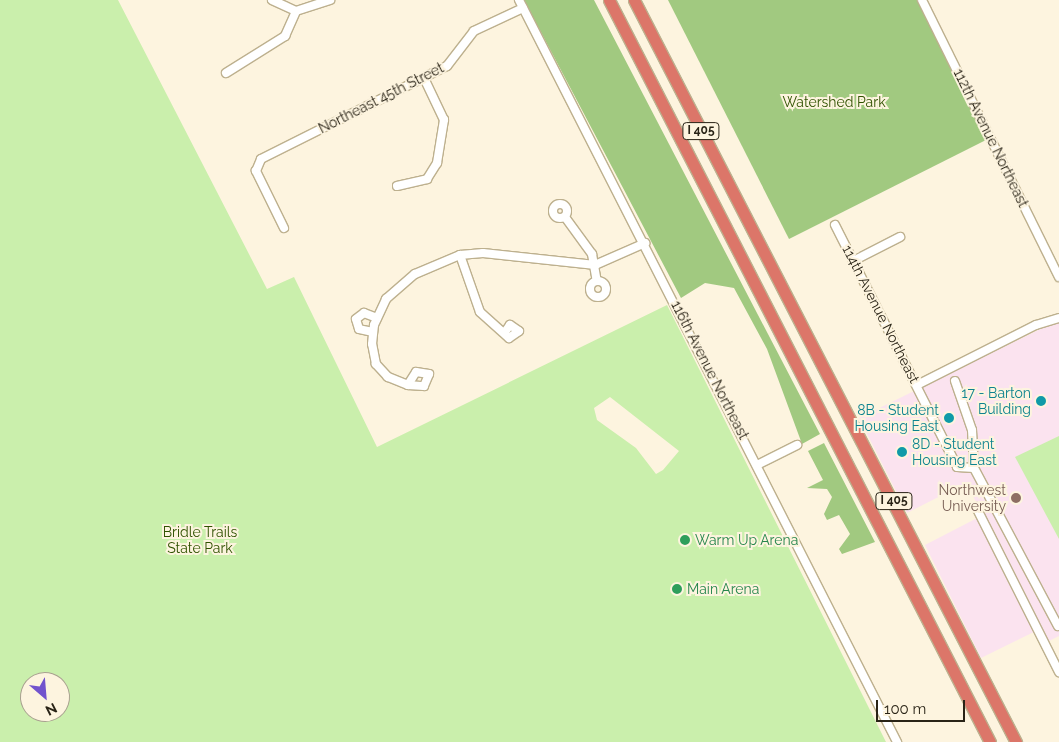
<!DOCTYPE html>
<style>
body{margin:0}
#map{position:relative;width:1059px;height:742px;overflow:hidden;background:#fdf4df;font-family:Raleway,sans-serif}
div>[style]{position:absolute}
.education>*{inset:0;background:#fbe3ef}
.green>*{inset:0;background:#caefac}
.forest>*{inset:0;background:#a1c980}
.roads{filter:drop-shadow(1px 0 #bdb08e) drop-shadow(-1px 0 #bdb08e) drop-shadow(0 1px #bdb08e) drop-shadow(0 -1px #bdb08e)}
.minor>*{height:8px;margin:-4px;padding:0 4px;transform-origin:4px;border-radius:4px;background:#fff}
.minor>.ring{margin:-4px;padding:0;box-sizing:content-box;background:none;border:8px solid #fff;border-radius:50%}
.highway>*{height:11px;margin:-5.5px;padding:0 5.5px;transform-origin:5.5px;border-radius:5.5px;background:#dc7669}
.dots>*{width:14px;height:14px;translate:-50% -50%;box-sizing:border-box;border:2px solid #fdf4df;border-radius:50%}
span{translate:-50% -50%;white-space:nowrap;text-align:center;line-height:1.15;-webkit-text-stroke:4px #fdf4df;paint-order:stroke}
.shield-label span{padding:1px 4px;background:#fdf4df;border:1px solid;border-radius:4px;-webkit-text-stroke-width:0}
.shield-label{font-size:12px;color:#292316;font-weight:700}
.street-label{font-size:14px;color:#292316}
.park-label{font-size:14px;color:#305200}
.culture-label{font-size:14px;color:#0d838f}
.right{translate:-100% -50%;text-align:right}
.left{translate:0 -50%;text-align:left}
.education-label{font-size:14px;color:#785e54}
.leisure-label{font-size:14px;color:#27864d}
.north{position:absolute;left:20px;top:672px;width:50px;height:50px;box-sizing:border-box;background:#fdf4df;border:1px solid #a8a08f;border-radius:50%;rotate:153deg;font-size:14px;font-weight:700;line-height:20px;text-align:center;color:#292316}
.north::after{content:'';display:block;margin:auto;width:18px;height:22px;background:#7253cd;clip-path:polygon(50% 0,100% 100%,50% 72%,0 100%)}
.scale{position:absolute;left:876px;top:700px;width:89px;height:22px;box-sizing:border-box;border:2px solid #292316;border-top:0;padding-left:6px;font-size:15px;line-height:18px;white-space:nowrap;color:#292316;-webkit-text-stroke:4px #fdf4df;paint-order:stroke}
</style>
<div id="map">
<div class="education">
<div style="clip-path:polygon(1059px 320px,1059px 636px,1047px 642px,1040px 629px,981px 658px,925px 545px,983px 515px,966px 483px,907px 513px,859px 418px)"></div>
</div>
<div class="green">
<div style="clip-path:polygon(evenodd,0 0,118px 0,267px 289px,294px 277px,377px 447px,667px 305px,886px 742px,0 742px,0 0,610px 397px,679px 451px,663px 470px,656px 474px,636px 448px,597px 420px,594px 408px,610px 397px,0 0,30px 682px,60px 682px,60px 712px,30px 712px,30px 682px)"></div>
<div style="clip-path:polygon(1059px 436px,1059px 539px,1015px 457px)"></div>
</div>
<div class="forest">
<div style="clip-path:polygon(524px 0,594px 0,820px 434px,802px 444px,767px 349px,734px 288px,705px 283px,681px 298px)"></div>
<div style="clip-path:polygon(668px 0,917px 0,986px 140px,789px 239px)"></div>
<div style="clip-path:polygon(824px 443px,875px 542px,842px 554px,839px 549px,850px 534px,839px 515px,827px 520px,824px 514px,832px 497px,827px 489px,807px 488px,823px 480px,808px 451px)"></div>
</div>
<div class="roads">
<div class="minor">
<div style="left:272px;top:0;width:26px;rotate:25deg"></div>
<div style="left:519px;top:0;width:833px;rotate:63deg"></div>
<div style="left:922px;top:0;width:309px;rotate:63.7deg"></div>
<div style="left:226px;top:73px;width:70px;rotate:-32.1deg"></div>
<div style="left:285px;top:36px;width:27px;rotate:-66deg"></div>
<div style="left:296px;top:11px;width:36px;rotate:-18deg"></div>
<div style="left:397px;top:186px;width:31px;rotate:-13deg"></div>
<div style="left:427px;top:179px;width:19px;rotate:-58deg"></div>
<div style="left:437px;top:163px;width:44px;rotate:-80.8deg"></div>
<div style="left:444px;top:120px;width:47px;rotate:-115.5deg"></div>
<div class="ring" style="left:553px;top:204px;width:6px;height:6px"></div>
<div style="left:565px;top:217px;width:46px;rotate:53.9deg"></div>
<div style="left:592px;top:254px;width:27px;rotate:80deg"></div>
<div style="left:835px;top:225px;width:271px;rotate:63.2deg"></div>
<div style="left:957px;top:467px;width:17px;rotate:3deg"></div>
<div style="left:284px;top:228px;width:64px;rotate:-116.2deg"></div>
<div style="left:256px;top:171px;width:13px;rotate:-67deg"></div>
<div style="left:261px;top:159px;width:208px;rotate:-26.6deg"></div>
<div style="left:447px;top:66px;width:44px;rotate:-52.4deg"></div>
<div style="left:474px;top:31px;width:54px;rotate:-25.1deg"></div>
<div style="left:460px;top:255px;width:60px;rotate:70.7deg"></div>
<div style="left:480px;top:312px;width:39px;rotate:42deg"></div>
<div style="left:509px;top:338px;width:12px;rotate:-35deg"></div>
<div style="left:519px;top:331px;width:11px;rotate:-146deg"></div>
<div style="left:510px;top:325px;width:9px;rotate:126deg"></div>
<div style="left:853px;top:261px;width:53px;rotate:-27.1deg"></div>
<div class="ring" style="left:590px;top:281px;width:8px;height:8px"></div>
<div style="left:373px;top:332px;width:14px;rotate:-168deg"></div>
<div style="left:359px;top:329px;width:10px;rotate:-107deg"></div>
<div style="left:356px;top:319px;width:10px;rotate:-37deg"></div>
<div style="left:364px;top:313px;width:14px;rotate:21deg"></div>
<div style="left:955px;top:381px;width:52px;rotate:70.9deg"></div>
<div style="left:972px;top:430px;width:38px;rotate:87deg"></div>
<div style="left:974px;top:468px;width:179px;rotate:62deg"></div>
<div style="left:408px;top:385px;width:16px;rotate:4deg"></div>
<div style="left:424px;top:386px;width:13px;rotate:-67deg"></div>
<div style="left:429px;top:374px;width:13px;rotate:-171deg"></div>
<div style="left:416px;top:372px;width:15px;rotate:122deg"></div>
<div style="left:408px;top:385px;width:22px;rotate:-158deg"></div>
<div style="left:388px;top:377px;width:18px;rotate:-133deg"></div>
<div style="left:376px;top:364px;width:20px;rotate:-101deg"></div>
<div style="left:372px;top:344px;width:19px;rotate:-84deg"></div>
<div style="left:374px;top:325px;width:29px;rotate:-65deg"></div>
<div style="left:386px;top:299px;width:38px;rotate:-41deg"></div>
<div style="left:415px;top:274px;width:49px;rotate:-22.9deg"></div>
<div style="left:460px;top:255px;width:23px;rotate:-5deg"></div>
<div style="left:483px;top:253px;width:113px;rotate:6.1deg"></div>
<div style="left:595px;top:265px;width:55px;rotate:-23.7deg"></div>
<div style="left:917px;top:385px;width:133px;rotate:-26.8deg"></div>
<div style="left:1036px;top:325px;width:24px;rotate:-17deg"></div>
<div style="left:757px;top:465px;width:45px;rotate:-26.6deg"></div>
<div style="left:976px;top:507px;width:185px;rotate:63.3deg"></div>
</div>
<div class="highway">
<div style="left:609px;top:0;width:834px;rotate:62.82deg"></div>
<div style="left:634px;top:0;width:835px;rotate:62.76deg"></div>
</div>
</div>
<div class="dots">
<div style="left:1041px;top:401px;background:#0f9aa8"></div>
<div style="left:949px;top:418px;background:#0f9aa8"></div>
<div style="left:902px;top:452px;background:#0f9aa8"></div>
<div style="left:1016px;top:498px;background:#8d6e63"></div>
<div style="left:685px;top:540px;background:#2e9e5b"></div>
<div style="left:677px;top:589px;background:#2e9e5b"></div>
</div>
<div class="shield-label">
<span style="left:701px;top:131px">I 405</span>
<span style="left:894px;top:501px">I 405</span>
</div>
<div class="street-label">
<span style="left:381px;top:98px;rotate:-27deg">Northeast 45th Street</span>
<span style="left:991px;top:138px;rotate:64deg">112th Avenue Northeast</span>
<span style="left:881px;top:314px;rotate:63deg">114th Avenue Northeast</span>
<span style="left:710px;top:370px;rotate:63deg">116th Avenue Northeast</span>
</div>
<div class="park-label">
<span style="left:834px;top:102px">Watershed Park</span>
<span style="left:200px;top:540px">Bridle Trails<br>State Park</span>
</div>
<div class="culture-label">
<span class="right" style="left:1031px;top:401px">17 - Barton<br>Building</span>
<span class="right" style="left:939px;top:418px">8B - Student<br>Housing East</span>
<span class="left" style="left:912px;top:452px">8D - Student<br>Housing East</span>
</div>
<div class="education-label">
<span class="right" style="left:1006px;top:498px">Northwest<br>University</span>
</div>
<div class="leisure-label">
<span class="left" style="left:695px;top:540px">Warm Up Arena</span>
<span class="left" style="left:687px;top:589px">Main Arena</span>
</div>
<div class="north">N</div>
<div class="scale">100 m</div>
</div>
